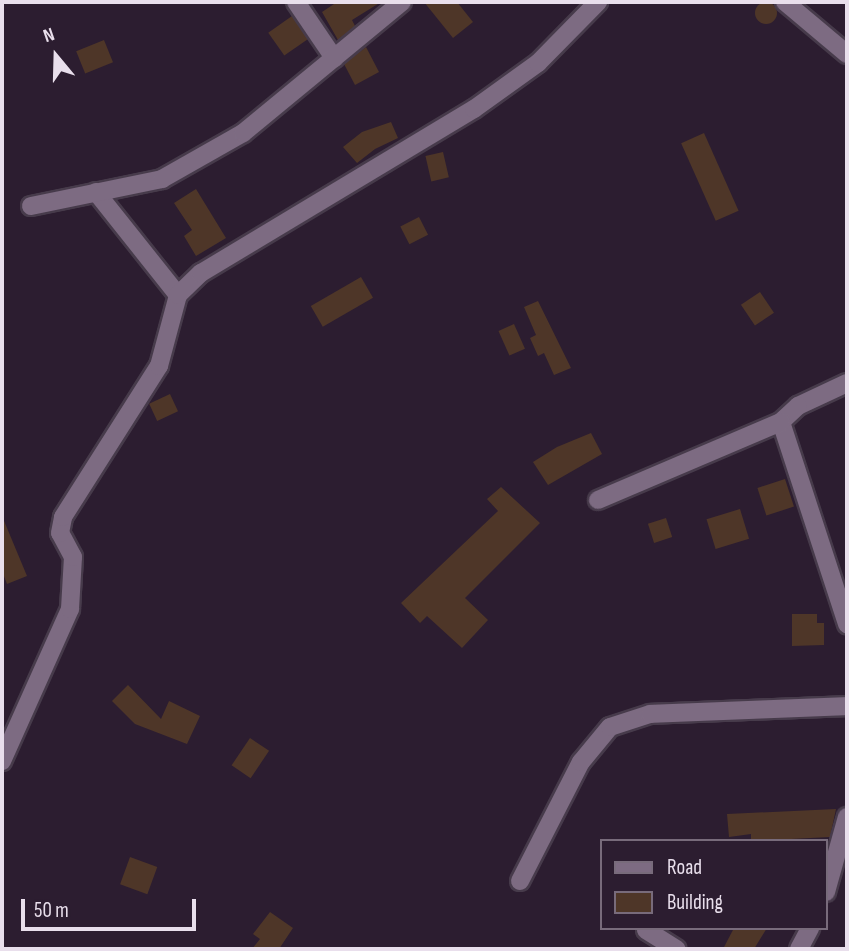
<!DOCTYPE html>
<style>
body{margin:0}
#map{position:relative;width:849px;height:951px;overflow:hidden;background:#2c1d30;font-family:"Sofia Sans Condensed",sans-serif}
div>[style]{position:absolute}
.building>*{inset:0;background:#4e3628;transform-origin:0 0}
.round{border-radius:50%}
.roads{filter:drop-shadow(2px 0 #473b4b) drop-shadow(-2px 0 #473b4b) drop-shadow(0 2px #473b4b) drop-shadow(0 -2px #473b4b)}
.minor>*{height:18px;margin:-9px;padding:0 9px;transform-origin:9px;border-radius:9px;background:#7d6b82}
span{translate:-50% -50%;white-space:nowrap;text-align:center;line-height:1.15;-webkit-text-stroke:5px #2c1d30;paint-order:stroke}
.frame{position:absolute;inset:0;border:4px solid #e9dfec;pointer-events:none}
.legend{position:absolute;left:600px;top:839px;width:228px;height:91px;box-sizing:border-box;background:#2c1d30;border:2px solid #786b7b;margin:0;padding:9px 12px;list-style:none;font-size:21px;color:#e9dfec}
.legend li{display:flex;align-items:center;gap:14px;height:35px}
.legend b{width:35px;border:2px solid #786b7b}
.north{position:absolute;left:21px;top:21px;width:70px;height:70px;-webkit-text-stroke:5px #2c1d30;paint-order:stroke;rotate:341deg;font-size:19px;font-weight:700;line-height:28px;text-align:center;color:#e9dfec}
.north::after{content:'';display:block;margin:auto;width:24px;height:32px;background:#e9dfec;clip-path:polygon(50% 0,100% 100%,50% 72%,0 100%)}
.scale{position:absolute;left:21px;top:899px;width:175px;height:32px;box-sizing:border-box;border:4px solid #e9dfec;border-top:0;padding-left:9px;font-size:21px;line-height:24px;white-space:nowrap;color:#e9dfec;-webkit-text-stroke:5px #2c1d30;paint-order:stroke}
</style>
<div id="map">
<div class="building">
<div class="round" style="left:755px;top:2px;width:22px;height:22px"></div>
<div style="clip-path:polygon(337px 2px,381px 2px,352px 20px,355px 26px,338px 40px,322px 12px)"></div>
<div style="clip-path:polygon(424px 2px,457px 2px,473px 22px,453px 38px)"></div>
<div style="left:292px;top:16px;width:28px;height:29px;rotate:55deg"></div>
<div style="left:104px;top:40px;width:24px;height:30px;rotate:68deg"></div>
<div style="clip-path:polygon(366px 47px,379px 72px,355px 85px,344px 64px)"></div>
<div style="clip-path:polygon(391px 122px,398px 138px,375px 149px,357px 163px,343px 147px,362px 132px)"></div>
<div style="left:704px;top:133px;width:85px;height:25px;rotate:66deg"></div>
<div style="left:443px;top:152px;width:26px;height:18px;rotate:77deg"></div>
<div style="clip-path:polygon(196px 189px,226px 238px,196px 256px,184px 236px,192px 230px,174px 203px)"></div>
<div style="left:419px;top:217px;width:20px;height:21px;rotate:63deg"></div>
<div style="left:361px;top:277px;width:24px;height:58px;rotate:60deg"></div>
<div style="left:760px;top:292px;width:25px;height:23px;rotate:56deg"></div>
<div style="clip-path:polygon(538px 301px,571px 368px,554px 375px,544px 353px,538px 356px,530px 338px,536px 335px,524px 307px)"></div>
<div style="left:514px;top:324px;width:27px;height:17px;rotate:66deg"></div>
<div style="left:170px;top:394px;width:19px;height:23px;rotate:65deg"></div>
<div style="clip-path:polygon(591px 433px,602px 454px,548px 485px,533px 462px,557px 447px)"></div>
<div style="left:785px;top:479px;width:29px;height:29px;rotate:72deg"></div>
<div style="clip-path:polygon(501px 487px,540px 523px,465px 598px,488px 620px,462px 648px,427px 616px,420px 623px,401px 603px,498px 511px,487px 499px)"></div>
<div style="left:740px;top:509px;width:31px;height:35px;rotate:73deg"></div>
<div style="clip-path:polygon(2px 516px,27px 576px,7px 584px,2px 571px)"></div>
<div style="left:666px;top:518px;width:20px;height:19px;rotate:72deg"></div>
<div style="clip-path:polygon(792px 614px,817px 614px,817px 623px,824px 623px,824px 645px,792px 646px)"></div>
<div style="clip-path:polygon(128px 685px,161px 719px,169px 701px,200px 716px,187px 744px,135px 724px,112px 701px)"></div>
<div style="left:250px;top:738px;width:23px;height:33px;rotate:34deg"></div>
<div style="clip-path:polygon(836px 809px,830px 837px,751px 841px,751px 834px,729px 837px,727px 814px)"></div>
<div style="left:130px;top:857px;width:29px;height:29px;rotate:20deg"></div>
<div style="clip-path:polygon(270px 912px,293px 928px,279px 949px,252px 949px,260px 939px,253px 934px)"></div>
<div style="clip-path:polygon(734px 928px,767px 928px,754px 949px,723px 949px)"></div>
</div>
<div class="roads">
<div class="minor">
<div style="left:296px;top:2px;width:68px;rotate:55.8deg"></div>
<div style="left:785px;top:2px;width:81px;rotate:40deg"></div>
<div style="left:96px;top:192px;width:132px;rotate:51.5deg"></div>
<div style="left:31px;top:206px;width:134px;rotate:-11.6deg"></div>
<div style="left:162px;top:179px;width:93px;rotate:-29.6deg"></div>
<div style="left:243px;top:133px;width:206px;rotate:-39.5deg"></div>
<div style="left:847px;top:383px;width:54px;rotate:154.9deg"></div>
<div style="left:798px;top:406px;width:23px;rotate:137deg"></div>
<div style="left:781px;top:422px;width:213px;rotate:71.9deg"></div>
<div style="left:598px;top:500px;width:199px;rotate:-23.1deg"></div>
<div style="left:2px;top:761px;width:167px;rotate:-65.9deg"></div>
<div style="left:70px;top:609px;width:52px;rotate:-86.7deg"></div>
<div style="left:73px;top:557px;width:27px;rotate:-118deg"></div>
<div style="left:60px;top:533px;width:16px;rotate:-79deg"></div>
<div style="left:63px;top:517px;width:179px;rotate:-57.6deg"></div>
<div style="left:159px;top:366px;width:73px;rotate:-75deg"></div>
<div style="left:178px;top:295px;width:32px;rotate:-44deg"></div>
<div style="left:201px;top:273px;width:318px;rotate:-31deg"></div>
<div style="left:474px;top:109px;width:79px;rotate:-35.7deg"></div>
<div style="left:538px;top:63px;width:86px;rotate:-45.5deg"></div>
<div style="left:520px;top:881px;width:134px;rotate:-62.9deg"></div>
<div style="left:581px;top:762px;width:45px;rotate:-50.4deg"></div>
<div style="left:610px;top:727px;width:42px;rotate:-18deg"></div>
<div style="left:650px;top:714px;width:197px;rotate:-2.3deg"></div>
<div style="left:826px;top:892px;width:78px;rotate:-74.4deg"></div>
<div style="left:646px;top:930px;width:36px;rotate:32deg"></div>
<div style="left:799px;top:949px;width:24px;rotate:-62deg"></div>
</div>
</div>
<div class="frame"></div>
<ul class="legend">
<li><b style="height:9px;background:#7d6b82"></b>Road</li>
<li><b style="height:19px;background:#4e3628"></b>Building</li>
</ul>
<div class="north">N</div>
<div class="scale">50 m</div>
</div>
